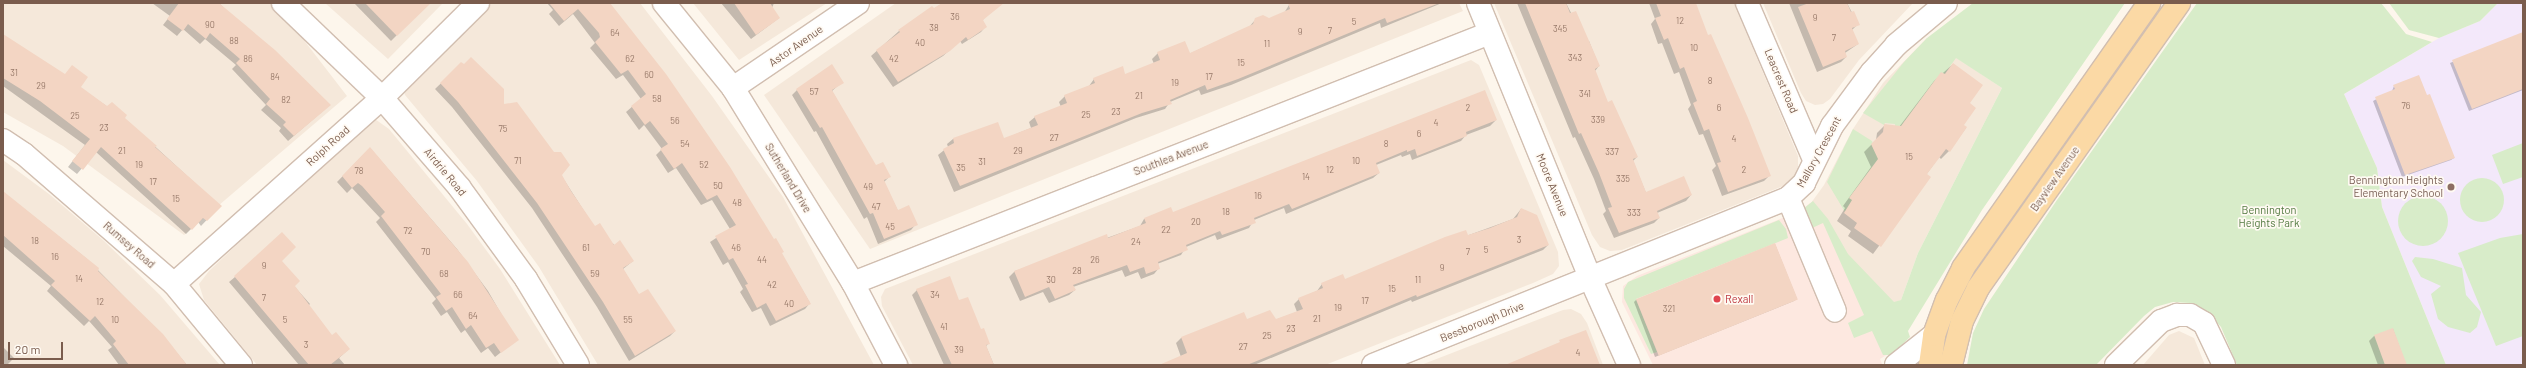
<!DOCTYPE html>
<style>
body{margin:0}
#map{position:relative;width:2526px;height:368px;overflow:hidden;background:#fdf6ec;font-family:Barlow,sans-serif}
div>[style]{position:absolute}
.residential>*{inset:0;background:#f5e8da}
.commercial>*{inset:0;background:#fde8e0}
.education>*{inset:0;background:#f3e8fa}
.green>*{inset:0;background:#d8ecc9}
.round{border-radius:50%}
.shadow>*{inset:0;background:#0003}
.building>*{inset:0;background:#f3d5c3;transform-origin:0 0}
.roads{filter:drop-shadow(1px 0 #d1beb0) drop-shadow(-1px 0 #d1beb0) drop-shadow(0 1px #d1beb0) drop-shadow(0 -1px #d1beb0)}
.minor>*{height:22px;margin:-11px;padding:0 11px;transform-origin:11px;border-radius:11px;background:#fff}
.major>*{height:22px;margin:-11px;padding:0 11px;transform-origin:11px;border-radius:11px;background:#fbd9a5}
.dots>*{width:11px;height:11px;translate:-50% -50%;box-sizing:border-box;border:2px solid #fffaf3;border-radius:50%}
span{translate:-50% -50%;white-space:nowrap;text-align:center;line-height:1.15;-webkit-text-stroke:3.5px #fffaf3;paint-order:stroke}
.number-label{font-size:9px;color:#987a6a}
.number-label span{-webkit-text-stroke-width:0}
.street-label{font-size:11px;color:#7a5c4d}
.education-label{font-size:11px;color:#785e54}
.right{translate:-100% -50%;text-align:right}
.park-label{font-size:11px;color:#537a41}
.health-label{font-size:11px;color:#be3a42}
.left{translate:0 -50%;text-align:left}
.frame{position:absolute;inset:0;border:4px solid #7a5c4d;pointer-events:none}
.scale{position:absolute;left:8px;top:342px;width:55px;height:18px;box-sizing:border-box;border:2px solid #7a5c4d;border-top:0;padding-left:5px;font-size:12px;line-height:14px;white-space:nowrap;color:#7a5c4d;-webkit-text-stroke:3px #fffaf3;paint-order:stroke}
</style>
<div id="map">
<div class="residential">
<div style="clip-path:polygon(3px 3px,269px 3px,286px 17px,347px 96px,184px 235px,63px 146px,3px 112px)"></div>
<div style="clip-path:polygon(325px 3px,443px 3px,388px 59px)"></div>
<div style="clip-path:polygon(492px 3px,640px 3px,712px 96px,783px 197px,874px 365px,598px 365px,539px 267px,477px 181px,405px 95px,403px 88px,413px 77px)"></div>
<div style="clip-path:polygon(693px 3px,827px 3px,739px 60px)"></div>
<div style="clip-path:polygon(896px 3px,1459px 3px,1463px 11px,870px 249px,764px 95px)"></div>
<div style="clip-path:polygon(1494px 3px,1734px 3px,1798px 156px,1798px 169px,1793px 179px,1788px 184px,1622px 250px,1610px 251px,1600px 247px,1592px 235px)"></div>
<div style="clip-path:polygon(1763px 3px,1913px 3px,1859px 60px,1830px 99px,1823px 104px,1815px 105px,1806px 101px,1801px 93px)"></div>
<div style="clip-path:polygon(1927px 38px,2002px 88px,1918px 253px,1901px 300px,1891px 304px,1845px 256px,1825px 220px,1811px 203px,1824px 185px,1853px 129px,1883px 83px)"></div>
<div style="clip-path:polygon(1471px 60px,1479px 65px,1558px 252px,1559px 266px,1553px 274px,1533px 283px,1325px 365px,913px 365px,882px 306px,881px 297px,885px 289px)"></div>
<div style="clip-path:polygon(372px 117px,389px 129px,467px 224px,500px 269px,560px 365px,257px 365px,204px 300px,199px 284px,209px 271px)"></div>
<div style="clip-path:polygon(3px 160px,49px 194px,103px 240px,160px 295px,220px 365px,3px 365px)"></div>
<div style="clip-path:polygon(1571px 309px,1581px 314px,1587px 323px,1603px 365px,1421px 365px,1563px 310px)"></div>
<div style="clip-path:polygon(2179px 331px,2194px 338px,2205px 365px,2143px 365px,2169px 335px)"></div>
</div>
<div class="commercial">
<div style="clip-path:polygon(1810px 203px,1825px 220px,1903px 345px,1880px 359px,1882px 364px,1879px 365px,1653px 365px,1622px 302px,1623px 286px,1637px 276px,1800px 211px)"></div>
</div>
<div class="education">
<div style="clip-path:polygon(2498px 3px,2523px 3px,2523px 365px,2446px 365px,2382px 207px,2377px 168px,2344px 94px,2439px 38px,2480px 21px)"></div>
</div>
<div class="green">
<div style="clip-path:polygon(1973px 3px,2125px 3px,1982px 210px,1908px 331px,1910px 337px,1891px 355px,1883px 355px,1872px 331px,1854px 338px,1848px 323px,1864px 315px,1823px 223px,1810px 229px,1803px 209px,1813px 201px,1828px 219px,1848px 254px,1894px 302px,1901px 300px,1918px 253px,2002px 88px,1956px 58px,1909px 123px,1905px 120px,1901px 128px,1895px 127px,1895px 124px,1885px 123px,1884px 125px,1863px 113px,1904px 62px,1927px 38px)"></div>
<div style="clip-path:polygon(2197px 3px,2381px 3px,2406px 34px,2432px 42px,2344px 94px,2377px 168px,2382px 207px,2446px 365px,2237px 365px,2221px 327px,2212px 317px,2190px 303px,2173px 302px,2155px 307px,2144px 316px,2096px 365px,1967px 365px,1973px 333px,1984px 309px,2057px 200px)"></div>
<div style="clip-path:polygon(2389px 3px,2498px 3px,2480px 21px,2439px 38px,2409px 30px)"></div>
<div style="clip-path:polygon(1853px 129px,1872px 141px,1876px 152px,1886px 154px,1845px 212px,1827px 182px)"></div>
<div style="clip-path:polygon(2523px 143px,2523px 177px,2503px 184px,2492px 155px)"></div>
<div class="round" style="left:2460px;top:178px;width:44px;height:44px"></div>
<div class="round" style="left:2398px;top:196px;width:50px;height:50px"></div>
<div style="clip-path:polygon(1779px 220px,1786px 229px,1788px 238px,1636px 299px,1657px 352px,1651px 354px,1624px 298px,1624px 289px,1628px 282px)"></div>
<div style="clip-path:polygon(2523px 234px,2523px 336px,2496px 346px,2458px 253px,2500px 238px)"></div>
<div style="clip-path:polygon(2415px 257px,2433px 259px,2462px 268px,2466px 295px,2481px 312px,2477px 327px,2470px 333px,2448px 327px,2438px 319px,2431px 294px,2441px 286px,2421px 277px,2412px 261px)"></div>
</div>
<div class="shadow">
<div style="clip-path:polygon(152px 3px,219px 3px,324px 110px,288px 141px,279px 131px,281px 128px,261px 110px,266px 105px,232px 69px,236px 65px,205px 39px,200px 44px,183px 29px,177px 36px,163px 25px,170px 16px)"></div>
<div style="clip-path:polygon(354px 3px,425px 3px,423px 9px,391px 41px)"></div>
<div style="clip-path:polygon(547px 3px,607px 3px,781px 253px,810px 303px,805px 309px,770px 326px,761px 308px,752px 312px,740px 292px,743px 289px,728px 262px,723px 265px,710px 242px,730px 229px,712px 200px,701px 205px,676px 168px,668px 173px,656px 155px,662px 149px,644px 125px,639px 130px,626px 112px,641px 99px,623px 75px,616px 79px,590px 48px,595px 43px,573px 14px,559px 26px,549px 14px,553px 10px)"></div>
<div style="clip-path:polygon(721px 3px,774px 3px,772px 8px,779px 18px,751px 39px)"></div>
<div style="clip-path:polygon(943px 3px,996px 3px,982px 21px,986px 26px,981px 32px,962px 44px,960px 41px,943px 56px,893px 87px,871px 56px,899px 31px)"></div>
<div style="clip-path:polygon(1296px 3px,1442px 3px,1381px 28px,1380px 23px,1231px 85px,1201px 95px,1199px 90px,1170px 102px,1165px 109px,1136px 118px,954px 192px,938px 155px,948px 147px,947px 144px,953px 139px,1004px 139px,1031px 128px,1029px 122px,1035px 117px,1061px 107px,1059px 102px,1065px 96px,1089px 86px,1094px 79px,1125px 75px,1154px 64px,1152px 59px,1158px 53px,1189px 54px,1249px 27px,1256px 19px,1269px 19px,1284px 13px,1289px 5px)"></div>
<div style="clip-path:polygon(1517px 3px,1566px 3px,1586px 42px,1589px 41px,1599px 66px,1595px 71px,1607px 103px,1637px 157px,1633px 161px,1646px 193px,1691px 195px,1686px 201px,1657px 213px,1659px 218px,1654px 223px,1614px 238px,1603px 214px,1606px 211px,1594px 179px,1575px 137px,1573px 138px)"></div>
<div style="clip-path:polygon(1649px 3px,1695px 3px,1708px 37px,1769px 176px,1764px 181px,1722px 196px,1712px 170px,1716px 166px,1703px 134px,1699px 135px,1688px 109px,1691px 105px,1679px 72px,1674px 74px,1662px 43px,1658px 44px,1651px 24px,1655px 19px)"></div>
<div style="clip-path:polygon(1789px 3px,1847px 3px,1858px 24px,1852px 30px,1858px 44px,1845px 53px,1846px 57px,1841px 62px,1817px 72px)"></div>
<div style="clip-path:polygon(2523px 33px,2523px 90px,2469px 111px,2450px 63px)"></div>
<div style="clip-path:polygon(3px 35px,124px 118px,220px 206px,201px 226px,198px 222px,186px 234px,96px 152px,77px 174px,68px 167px,85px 145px,3px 86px)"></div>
<div style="clip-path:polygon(461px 64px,503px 105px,561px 175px,595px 228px,633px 261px,623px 269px,639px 296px,675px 331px,670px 336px,629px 361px,597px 307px,532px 208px,452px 107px,435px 89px)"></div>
<div style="clip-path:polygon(1953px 64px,1968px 104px,1962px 125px,1966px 128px,1949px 151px,1941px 159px,1939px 157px,1926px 175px,1930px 177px,1873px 254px,1848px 236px,1851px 231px,1837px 221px,1845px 208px,1843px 206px,1871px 167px,1864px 152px,1876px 140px,1877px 133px,1885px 125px,1899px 127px,1934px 81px)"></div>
<div style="clip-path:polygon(842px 82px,832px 91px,875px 166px,889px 177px,884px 182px,898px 211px,916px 224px,911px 230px,878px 244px,867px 217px,864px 219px,816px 131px,814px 132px,792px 95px,797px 90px)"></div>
<div style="clip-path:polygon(2394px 86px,2454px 158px,2451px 160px,2402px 177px,2373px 101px,2392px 91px)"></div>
<div style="clip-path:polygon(1496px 120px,1490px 126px,1466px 135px,1461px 141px,1412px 160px,1410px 154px,1402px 157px,1401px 155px,1376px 165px,1379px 173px,1373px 178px,1286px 214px,1284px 208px,1254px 220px,1249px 228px,1217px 240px,1215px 235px,1186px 247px,1181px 255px,1157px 264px,1159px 268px,1154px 274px,1141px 279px,1138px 272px,1125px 277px,1122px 270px,1073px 287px,1075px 290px,1069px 295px,1049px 303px,1043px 292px,1020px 301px,1009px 277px,1015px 271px,1140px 226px,1144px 219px,1173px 214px)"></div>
<div style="clip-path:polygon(370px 148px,457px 249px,488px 291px,507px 324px,510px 345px,495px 357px,488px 348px,481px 353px,465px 330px,461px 333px,447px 312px,441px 316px,432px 303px,436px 299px,376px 222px,380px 218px,352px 188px,347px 193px,337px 182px)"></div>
<div style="clip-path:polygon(3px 192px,87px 259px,162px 335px,187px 365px,119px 365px,108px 350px,112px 347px,89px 321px,84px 326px,47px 291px,51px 286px,3px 246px)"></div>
<div style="clip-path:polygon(1521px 209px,1548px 245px,1543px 250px,1412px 302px,1411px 300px,1254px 365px,1161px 365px,1181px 357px,1176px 343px,1181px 338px,1246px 320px,1275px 320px,1297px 312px,1294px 304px,1299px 299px,1317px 291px,1322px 284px,1345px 280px,1513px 219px)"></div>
<div style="clip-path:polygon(1775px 244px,1797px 299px,1794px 301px,1655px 357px,1634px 302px,1636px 300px)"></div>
<div style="clip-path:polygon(280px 261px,294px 286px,310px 304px,308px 306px,332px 337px,349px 349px,339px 358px,345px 365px,299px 365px,229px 282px,235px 277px)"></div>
<div style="clip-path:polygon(917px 290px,959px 302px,989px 343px,986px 346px,994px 365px,944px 365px,912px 295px)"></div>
<div style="clip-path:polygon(2393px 329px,2406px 365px,2378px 365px,2369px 341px,2374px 336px)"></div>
<div style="clip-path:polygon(3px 347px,14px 358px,7px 365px,3px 365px)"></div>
</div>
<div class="building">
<div style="clip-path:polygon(179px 3px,219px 3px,275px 50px,331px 105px,294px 136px,283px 125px,286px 122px,266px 104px,270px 99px,236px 63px,240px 59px,210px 33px,206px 39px,188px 24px,183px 31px,167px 19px)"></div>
<div style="clip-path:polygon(365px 3px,431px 3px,397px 36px)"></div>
<div style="clip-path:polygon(549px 3px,610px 3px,666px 74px,730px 167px,774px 239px,776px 238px,784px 252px,782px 253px,811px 304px,776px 321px,766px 303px,757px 308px,745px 285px,748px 284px,733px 258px,729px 260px,715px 236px,736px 225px,717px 195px,707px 200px,682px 163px,674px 169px,660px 149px,668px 144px,650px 121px,645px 125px,631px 106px,646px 94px,628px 70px,621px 74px,595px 42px,600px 37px,599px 33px,578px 9px,564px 21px)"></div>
<div style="clip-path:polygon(734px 3px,770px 3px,780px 18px,756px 35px)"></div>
<div style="clip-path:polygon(942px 3px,1004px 3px,983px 20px,987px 27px,968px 40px,966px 37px,950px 51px,898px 82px,876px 50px,900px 32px,898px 30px,932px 6px,934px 8px)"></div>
<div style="clip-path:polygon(1288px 3px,1437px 4px,1387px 23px,1385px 18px,1238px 79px,1207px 90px,1205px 85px,1170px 100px,1172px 104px,1142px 113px,960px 186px,943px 149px,954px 143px,953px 138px,998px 122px,1004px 138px,1038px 125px,1034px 116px,1067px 103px,1064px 95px,1095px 83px,1093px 78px,1123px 66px,1125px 74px,1160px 60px,1157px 52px,1185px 41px,1190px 53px,1253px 24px,1255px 18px,1263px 15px,1269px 18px,1290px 9px)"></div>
<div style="clip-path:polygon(1525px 3px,1566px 3px,1570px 13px,1576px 11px,1600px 66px,1595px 69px,1608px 102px,1612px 100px,1638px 157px,1633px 159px,1646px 192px,1684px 176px,1692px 195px,1657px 211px,1660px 218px,1619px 233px,1608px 208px,1612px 207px,1599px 173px,1581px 133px,1579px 134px)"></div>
<div style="clip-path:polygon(1656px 3px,1696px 3px,1708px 35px,1711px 34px,1748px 118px,1771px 176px,1728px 192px,1717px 163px,1721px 162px,1709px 129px,1704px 131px,1693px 103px,1697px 101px,1684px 67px,1680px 69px,1668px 38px,1664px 40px,1655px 18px,1661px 16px)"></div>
<div style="clip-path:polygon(1809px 3px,1847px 3px,1851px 12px,1854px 11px,1860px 25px,1852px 28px,1859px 44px,1845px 51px,1847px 57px,1823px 67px,1798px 7px)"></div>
<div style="clip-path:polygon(2523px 32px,2523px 89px,2472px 109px,2452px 60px)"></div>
<div style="clip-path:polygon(3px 34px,65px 74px,72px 65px,88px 77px,81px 87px,107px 106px,112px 102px,127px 115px,125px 118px,157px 146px,155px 147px,222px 206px,207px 221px,203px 218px,192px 230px,101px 147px,83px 170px,72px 161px,90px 139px,40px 101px,3px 78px)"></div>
<div style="clip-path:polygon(471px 57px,504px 89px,504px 104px,517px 102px,554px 152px,561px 152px,570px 165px,562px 175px,571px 191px,595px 226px,600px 223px,614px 245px,620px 240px,634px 261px,623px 268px,639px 294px,648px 289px,676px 331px,635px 356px,603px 302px,537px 203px,458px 102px,440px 83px,461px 62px,464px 64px)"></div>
<div style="clip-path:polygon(1953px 63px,1983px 85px,1970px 103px,1976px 108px,1964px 125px,1967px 127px,1950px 152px,1946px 149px,1927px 174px,1931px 177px,1881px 247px,1854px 228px,1857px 223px,1844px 213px,1852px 200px,1849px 198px,1878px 159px,1871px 144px,1883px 132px,1884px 124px,1901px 126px,1941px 72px,1945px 74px)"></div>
<div style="clip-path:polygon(832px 64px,844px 83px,832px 90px,876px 165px,883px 162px,891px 177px,884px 180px,898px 210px,909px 205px,918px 225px,884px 239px,873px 213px,870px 214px,822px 127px,820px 128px,796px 89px)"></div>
<div style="clip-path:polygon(2419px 75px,2427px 95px,2430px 94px,2455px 158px,2405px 175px,2375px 97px,2395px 89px,2393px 85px)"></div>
<div style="clip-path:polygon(1485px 90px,1497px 120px,1466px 132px,1467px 136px,1417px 156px,1415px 149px,1407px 152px,1407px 150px,1376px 163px,1380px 173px,1292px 209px,1289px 204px,1254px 218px,1256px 223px,1222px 235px,1220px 231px,1186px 245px,1188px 250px,1158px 262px,1160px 269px,1146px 274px,1144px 267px,1130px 272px,1127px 265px,1073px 285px,1076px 290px,1055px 299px,1049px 287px,1025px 297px,1014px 271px,1107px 234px,1108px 238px,1146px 223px,1144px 218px,1171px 207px,1173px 212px)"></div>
<div style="clip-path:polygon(370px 147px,468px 262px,519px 340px,501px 353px,494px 343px,486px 348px,471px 325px,466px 329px,452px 307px,446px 311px,436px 297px,441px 294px,381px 216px,385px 212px,362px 186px,358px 183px,352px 188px,342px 176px)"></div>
<div style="clip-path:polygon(3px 191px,99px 268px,98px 271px,163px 334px,187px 365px,129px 365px,113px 344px,116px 341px,95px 316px,90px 321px,51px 285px,55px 281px,3px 235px)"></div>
<div style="clip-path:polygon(1521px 208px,1537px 215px,1549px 245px,1417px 297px,1416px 295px,1247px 365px,1159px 365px,1187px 353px,1181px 337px,1244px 312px,1247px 319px,1270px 310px,1276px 319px,1303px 309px,1298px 298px,1323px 288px,1321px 283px,1343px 274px,1345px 279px,1445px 237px,1466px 230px,1468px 235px,1490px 228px,1517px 217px)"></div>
<div style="clip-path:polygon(282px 232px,296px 247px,282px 261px,300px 281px,295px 286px,332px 335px,336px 332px,350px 349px,330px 365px,309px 365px,234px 276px)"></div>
<div style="left:1775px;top:243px;width:61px;height:150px;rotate:68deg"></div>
<div style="clip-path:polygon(950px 276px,959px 300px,968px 297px,981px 329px,984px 328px,990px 344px,986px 345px,994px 365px,952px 365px,916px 289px)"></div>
<div style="clip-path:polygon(2393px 328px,2407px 365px,2385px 365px,2374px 335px)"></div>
<div style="clip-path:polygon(1586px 330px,1600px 365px,1505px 365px,1560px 342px,1559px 340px)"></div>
</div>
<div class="roads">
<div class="minor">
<div style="left:283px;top:3px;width:137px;rotate:43.8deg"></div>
<div style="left:382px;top:98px;width:118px;rotate:49.1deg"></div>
<div style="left:459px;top:187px;width:114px;rotate:53.9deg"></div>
<div style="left:526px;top:279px;width:100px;rotate:58.8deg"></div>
<div style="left:664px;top:3px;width:109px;rotate:50.9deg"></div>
<div style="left:733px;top:88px;width:229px;rotate:58.4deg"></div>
<div style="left:853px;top:283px;width:93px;rotate:62.3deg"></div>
<div style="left:1478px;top:3px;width:299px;rotate:67.8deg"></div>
<div style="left:1591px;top:280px;width:93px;rotate:65.9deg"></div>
<div style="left:1747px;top:3px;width:170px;rotate:66.8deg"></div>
<div style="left:733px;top:88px;width:151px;rotate:-34.2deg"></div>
<div style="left:3px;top:140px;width:25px;rotate:34deg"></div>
<div style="left:24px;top:154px;width:198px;rotate:40.9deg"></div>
<div style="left:174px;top:284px;width:105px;rotate:50.4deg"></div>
<div style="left:1788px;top:198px;width:122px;rotate:67.4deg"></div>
<div style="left:853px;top:283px;width:684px;rotate:-21.43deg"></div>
<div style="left:174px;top:284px;width:279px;rotate:-41.8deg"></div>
<div style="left:382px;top:98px;width:135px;rotate:-44.7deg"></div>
<div style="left:1373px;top:365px;width:447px;rotate:-21.9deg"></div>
<div style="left:1788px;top:198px;width:22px;rotate:-43deg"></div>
<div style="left:1804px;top:183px;width:64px;rotate:-63.8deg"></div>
<div style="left:1832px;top:126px;width:67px;rotate:-53.5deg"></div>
<div style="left:1872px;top:72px;width:36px;rotate:-48deg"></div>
<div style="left:1896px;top:45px;width:65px;rotate:-40deg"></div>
<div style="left:1896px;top:365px;width:48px;rotate:-38.3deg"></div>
<div style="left:2116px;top:365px;width:63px;rotate:-44.4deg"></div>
<div style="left:2161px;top:321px;width:17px;rotate:-21deg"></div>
<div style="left:2177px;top:315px;width:13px"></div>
<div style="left:2190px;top:315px;width:16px;rotate:30deg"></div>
<div style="left:2204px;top:323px;width:47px;rotate:64.5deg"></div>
</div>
<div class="major">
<div style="left:1930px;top:365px;width:30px;rotate:-82deg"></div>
<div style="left:1934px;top:335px;width:37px;rotate:-70deg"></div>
<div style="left:1947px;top:300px;width:36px;rotate:-63deg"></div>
<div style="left:1963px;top:268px;width:324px;rotate:-54.9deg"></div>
<div style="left:1951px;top:365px;width:45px;rotate:-76deg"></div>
<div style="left:1962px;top:321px;width:37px;rotate:-64deg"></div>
<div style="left:1978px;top:288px;width:349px;rotate:-54.8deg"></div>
</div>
</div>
<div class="dots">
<div style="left:2451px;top:187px;background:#8d6e63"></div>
<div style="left:1717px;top:299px;background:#e0444e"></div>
</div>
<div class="number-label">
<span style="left:955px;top:17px">36</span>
<span style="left:1815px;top:18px">9</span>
<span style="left:1680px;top:21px">12</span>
<span style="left:1354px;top:22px">5</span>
<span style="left:210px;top:25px">90</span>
<span style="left:934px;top:28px">38</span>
<span style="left:1560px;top:29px">345</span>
<span style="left:1330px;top:31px">7</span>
<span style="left:1300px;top:32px">9</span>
<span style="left:615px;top:33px">64</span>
<span style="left:1834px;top:38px">7</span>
<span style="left:234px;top:41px">88</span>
<span style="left:920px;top:43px">40</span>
<span style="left:1267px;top:44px">11</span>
<span style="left:1694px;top:48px">10</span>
<span style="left:1575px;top:58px">343</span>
<span style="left:248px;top:59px">86</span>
<span style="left:630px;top:59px">62</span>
<span style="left:894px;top:59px">42</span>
<span style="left:1241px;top:63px">15</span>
<span style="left:14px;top:73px">31</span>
<span style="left:649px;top:75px">60</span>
<span style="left:275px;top:77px">84</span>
<span style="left:1209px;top:77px">17</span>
<span style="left:1710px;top:81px">8</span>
<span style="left:1175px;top:83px">19</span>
<span style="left:41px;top:86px">29</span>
<span style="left:814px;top:92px">57</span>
<span style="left:1585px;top:94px">341</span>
<span style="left:1139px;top:96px">21</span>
<span style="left:657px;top:99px">58</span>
<span style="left:286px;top:100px">82</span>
<span style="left:2406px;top:106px">76</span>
<span style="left:1468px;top:108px">2</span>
<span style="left:1719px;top:108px">6</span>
<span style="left:1116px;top:112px">23</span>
<span style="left:1086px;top:115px">25</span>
<span style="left:75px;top:116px">25</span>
<span style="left:1598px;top:120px">339</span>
<span style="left:675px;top:121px">56</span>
<span style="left:1436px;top:123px">4</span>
<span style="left:104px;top:128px">23</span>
<span style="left:503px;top:129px">75</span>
<span style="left:1419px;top:134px">6</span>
<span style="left:1054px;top:138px">27</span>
<span style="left:1734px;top:139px">4</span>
<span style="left:685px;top:144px">54</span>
<span style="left:1386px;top:144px">8</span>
<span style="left:122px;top:151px">21</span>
<span style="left:1018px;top:151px">29</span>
<span style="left:1612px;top:152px">337</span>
<span style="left:1909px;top:157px">15</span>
<span style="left:518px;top:161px">71</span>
<span style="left:1356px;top:161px">10</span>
<span style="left:982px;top:162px">31</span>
<span style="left:139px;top:165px">19</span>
<span style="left:704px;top:165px">52</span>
<span style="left:961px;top:168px">35</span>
<span style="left:1330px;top:170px">12</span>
<span style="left:1744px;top:170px">2</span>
<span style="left:359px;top:171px">78</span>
<span style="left:1306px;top:177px">14</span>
<span style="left:1623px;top:179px">335</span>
<span style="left:153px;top:182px">17</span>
<span style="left:718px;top:186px">50</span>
<span style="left:868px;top:187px">49</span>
<span style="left:1258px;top:196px">16</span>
<span style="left:176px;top:199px">15</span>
<span style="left:737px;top:203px">48</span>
<span style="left:876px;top:207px">47</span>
<span style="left:1226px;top:212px">18</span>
<span style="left:1634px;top:213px">333</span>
<span style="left:1196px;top:222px">20</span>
<span style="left:890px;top:227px">45</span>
<span style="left:1166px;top:230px">22</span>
<span style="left:408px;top:231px">72</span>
<span style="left:1519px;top:240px">3</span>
<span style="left:35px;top:241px">18</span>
<span style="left:1136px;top:242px">24</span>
<span style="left:586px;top:248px">61</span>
<span style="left:736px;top:248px">46</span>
<span style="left:1486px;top:250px">5</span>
<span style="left:426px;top:252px">70</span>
<span style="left:1468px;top:252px">7</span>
<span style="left:55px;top:257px">16</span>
<span style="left:762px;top:260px">44</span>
<span style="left:1095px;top:260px">26</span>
<span style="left:264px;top:266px">9</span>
<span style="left:1442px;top:268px">9</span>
<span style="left:1077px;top:271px">28</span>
<span style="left:444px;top:274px">68</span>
<span style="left:595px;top:274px">59</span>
<span style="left:79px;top:279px">14</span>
<span style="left:1051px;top:280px">30</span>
<span style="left:1418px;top:280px">11</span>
<span style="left:772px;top:285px">42</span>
<span style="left:1392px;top:289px">15</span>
<span style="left:458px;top:295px">66</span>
<span style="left:935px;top:295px">34</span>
<span style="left:264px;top:298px">7</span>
<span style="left:1365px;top:301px">17</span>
<span style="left:100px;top:302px">12</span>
<span style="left:789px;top:304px">40</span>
<span style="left:1338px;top:308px">19</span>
<span style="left:1669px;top:309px">321</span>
<span style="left:473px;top:316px">64</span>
<span style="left:1317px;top:319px">21</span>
<span style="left:115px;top:320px">10</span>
<span style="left:285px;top:320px">5</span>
<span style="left:628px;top:320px">55</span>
<span style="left:944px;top:327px">41</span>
<span style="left:1291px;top:329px">23</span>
<span style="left:1267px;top:336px">25</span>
<span style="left:306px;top:345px">3</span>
<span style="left:1243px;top:347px">27</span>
<span style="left:959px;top:350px">39</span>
<span style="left:1578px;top:353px">4</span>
</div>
<div class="street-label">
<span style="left:796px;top:46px;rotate:-35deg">Astor Avenue</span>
<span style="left:1781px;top:81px;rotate:67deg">Leacrest Road</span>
<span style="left:328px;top:146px;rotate:-42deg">Rolph Road</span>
<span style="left:1819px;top:152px;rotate:-61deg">Mallory Crescent</span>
<span style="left:1171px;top:158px;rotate:-21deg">Southlea Avenue</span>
<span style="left:445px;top:172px;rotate:50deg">Airdrie Road</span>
<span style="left:788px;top:178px;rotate:59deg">Sutherland Drive</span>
<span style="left:2055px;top:179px;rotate:-55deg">Bayview Avenue</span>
<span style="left:1552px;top:185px;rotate:68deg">Moore Avenue</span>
<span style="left:129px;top:245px;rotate:41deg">Rumsey Road</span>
<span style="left:1482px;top:322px;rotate:-22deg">Bessborough Drive</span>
</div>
<div class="education-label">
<span class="right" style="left:2443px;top:187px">Bennington Heights<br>Elementary School</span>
</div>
<div class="park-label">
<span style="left:2269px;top:217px">Bennington<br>Heights Park</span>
</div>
<div class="health-label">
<span class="left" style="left:1725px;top:299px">Rexall</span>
</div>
<div class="frame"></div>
<div class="scale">20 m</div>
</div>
